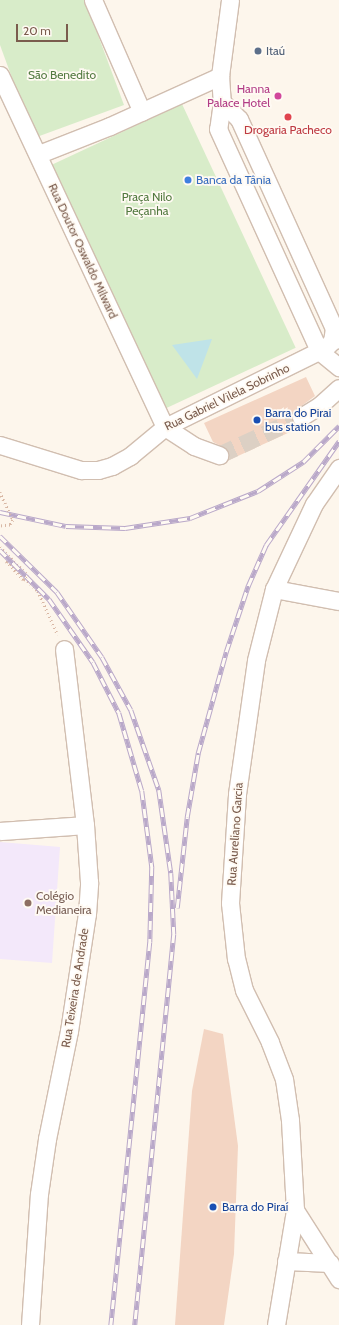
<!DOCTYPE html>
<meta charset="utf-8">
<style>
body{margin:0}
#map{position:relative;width:339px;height:1325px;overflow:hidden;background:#fdf6ec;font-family:Cabin,sans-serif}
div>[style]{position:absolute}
.education>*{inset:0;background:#f3e8fa}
.green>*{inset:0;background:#d8ecc9;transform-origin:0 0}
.water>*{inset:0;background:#bfe3e8}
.building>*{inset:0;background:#f3d5c3}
.minor-tunnel>*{height:17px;margin-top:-8.5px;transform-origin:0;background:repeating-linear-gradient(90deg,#dcd0c4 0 17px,transparent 0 25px)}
.path>*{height:2.5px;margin-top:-1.25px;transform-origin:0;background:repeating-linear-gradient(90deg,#d9b8a5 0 1px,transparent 0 4px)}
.roads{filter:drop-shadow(1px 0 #d1beb0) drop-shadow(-1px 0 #d1beb0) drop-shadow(0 1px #d1beb0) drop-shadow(0 -1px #d1beb0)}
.minor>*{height:17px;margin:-8.5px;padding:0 8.5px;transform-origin:8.5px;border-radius:8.5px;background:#fff}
.rail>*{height:4.5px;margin-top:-2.25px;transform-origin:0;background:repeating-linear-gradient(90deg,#fffaf3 0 9px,#b9a8c9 0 18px);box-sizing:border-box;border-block:1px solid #b9a8c9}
.path-bridge>*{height:2.5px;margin-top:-1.25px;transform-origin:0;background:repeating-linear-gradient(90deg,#d9b8a5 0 1px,transparent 0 4px)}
.dots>*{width:11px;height:11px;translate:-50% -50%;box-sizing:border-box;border:2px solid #fffaf3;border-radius:50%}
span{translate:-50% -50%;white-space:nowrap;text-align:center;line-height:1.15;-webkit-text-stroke:3.5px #fffaf3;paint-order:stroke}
.service-label{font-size:12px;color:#4e5e75}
.left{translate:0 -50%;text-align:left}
.park-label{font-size:12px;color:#537a41}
.hotel-label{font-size:12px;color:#b23c85}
.right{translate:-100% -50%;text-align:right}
.health-label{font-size:12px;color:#be3a42}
.shop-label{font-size:12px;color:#366cbe}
.street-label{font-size:12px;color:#7a5c4d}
.transit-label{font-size:12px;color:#164399}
.education-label{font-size:12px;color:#785e54}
.scale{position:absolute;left:16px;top:24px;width:52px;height:18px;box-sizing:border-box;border:2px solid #7a5c4d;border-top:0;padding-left:5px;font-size:12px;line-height:14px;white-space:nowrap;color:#7a5c4d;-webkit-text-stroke:3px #fffaf3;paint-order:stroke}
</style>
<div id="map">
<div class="education">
<div style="clip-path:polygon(0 842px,60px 847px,52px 963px,0 959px)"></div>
</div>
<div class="green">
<div style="clip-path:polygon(0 0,85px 0,124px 105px,34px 138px,0 45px)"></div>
<div style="left:182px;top:104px;width:269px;height:146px;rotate:65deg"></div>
</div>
<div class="water">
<div style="clip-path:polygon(212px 339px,197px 379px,172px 345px)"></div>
</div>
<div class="building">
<div style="clip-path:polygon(306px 377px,315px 396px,292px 413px,292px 422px,301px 427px,227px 461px,227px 449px,213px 442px,204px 423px)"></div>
<div style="clip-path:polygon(204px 1029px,223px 1034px,238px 1146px,234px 1254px,224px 1325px,175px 1325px,192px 1091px)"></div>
</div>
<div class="minor-tunnel">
<div style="left:219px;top:455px;width:90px;rotate:-24.9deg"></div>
</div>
<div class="path">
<div style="left:0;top:547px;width:40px;rotate:45deg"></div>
<div style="left:23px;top:580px;width:25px;rotate:-133deg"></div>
<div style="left:6px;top:562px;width:2px;rotate:-27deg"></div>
<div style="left:8px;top:561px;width:42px;rotate:45deg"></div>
<div style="left:38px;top:591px;width:48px;rotate:65.6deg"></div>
</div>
<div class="roads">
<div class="minor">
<div style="left:93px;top:0;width:122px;rotate:66.4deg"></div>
<div style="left:230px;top:0;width:77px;rotate:97.5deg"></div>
<div style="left:220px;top:76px;width:26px;rotate:86deg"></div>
<div style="left:222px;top:102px;width:27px;rotate:98deg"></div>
<div style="left:218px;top:129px;width:244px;rotate:65.5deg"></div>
<div style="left:319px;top:351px;width:26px;rotate:39deg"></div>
<div style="left:0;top:75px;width:389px;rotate:64.9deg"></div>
<div style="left:165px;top:427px;width:35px;rotate:33deg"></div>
<div style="left:194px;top:446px;width:27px;rotate:20deg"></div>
<div style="left:222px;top:102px;width:24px;rotate:45deg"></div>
<div style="left:239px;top:119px;width:242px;rotate:65.6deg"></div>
<div style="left:39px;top:154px;width:76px;rotate:-21.5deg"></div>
<div style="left:110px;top:126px;width:121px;rotate:-24.4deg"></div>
<div style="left:301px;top:417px;width:22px;rotate:-32deg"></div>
<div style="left:320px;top:405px;width:25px;rotate:-42deg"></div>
<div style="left:0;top:445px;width:85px;rotate:17.2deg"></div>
<div style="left:81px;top:470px;width:17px"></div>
<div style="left:98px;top:470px;width:15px;rotate:-16deg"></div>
<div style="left:112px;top:466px;width:21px;rotate:-29deg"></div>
<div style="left:130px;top:456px;width:45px;rotate:-39.6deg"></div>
<div style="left:165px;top:427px;width:178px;rotate:-26.3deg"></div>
<div style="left:325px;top:348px;width:10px;rotate:-45deg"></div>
<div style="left:332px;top:341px;width:12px;rotate:-81deg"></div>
<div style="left:274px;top:589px;width:66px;rotate:10.5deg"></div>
<div style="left:0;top:831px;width:85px;rotate:-4deg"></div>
<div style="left:295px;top:1210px;width:82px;rotate:57.5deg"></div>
<div style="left:286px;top:1261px;width:44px;rotate:2.6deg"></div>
<div style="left:30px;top:1325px;width:131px;rotate:-86.1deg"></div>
<div style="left:39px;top:1194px;width:56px;rotate:-81.7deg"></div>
<div style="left:47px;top:1139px;width:110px;rotate:-78.5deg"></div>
<div style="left:69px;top:1031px;width:118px;rotate:-81.3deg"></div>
<div style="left:87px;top:914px;width:32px;rotate:-86deg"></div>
<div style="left:89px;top:882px;width:57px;rotate:-94deg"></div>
<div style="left:85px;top:825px;width:177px;rotate:-96.8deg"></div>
<div style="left:276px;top:1325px;width:117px;rotate:-80.6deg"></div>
<div style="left:295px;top:1210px;width:90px;rotate:-93.2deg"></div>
<div style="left:290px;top:1120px;width:41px;rotate:-98.3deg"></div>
<div style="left:284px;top:1079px;width:40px;rotate:-111deg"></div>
<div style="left:270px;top:1042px;width:58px;rotate:-116.6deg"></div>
<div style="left:244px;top:990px;width:32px;rotate:-104deg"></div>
<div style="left:236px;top:959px;width:56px;rotate:-96.1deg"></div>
<div style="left:230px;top:903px;width:109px;rotate:-86.3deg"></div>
<div style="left:237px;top:794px;width:135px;rotate:-81.9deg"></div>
<div style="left:256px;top:660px;width:73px;rotate:-75.8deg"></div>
<div style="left:274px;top:589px;width:94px;rotate:-64.8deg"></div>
<div style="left:314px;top:504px;width:44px;rotate:-55.2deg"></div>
</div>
</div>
<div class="rail">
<div style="left:0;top:512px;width:67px;rotate:12deg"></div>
<div style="left:66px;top:526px;width:59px;rotate:1.9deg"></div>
<div style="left:125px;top:528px;width:66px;rotate:-8.7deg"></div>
<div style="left:190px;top:518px;width:73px;rotate:-21.7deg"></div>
<div style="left:258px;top:491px;width:54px;rotate:-32.8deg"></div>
<div style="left:303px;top:462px;width:51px;rotate:-45deg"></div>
<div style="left:0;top:536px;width:80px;rotate:44.5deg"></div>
<div style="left:57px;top:592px;width:79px;rotate:55.3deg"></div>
<div style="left:102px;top:657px;width:60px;rotate:61.3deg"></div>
<div style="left:131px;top:710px;width:85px;rotate:70.7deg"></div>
<div style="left:159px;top:790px;width:84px;rotate:81.8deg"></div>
<div style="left:171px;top:873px;width:61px;rotate:87.2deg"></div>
<div style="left:174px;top:934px;width:393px;rotate:95.7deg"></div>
<div style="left:0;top:550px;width:69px;rotate:45deg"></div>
<div style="left:49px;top:599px;width:77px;rotate:55.1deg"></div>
<div style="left:93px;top:662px;width:57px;rotate:63deg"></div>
<div style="left:119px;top:713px;width:81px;rotate:73.6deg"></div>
<div style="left:142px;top:791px;width:77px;rotate:82.5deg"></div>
<div style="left:152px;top:867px;width:75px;rotate:91.5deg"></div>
<div style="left:150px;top:942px;width:385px;rotate:95.8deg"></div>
<div style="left:177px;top:908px;width:92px;rotate:-83.7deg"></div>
<div style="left:187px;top:817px;width:65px;rotate:-80.2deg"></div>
<div style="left:198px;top:753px;width:105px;rotate:-74.5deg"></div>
<div style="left:226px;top:652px;width:70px;rotate:-71.6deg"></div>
<div style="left:248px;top:586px;width:45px;rotate:-66.3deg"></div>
<div style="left:266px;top:545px;width:127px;rotate:-54.9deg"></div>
</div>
<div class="path-bridge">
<div style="left:0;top:492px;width:31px;rotate:65deg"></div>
<div style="left:13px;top:520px;width:6px;rotate:121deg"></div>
<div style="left:10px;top:525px;width:10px;rotate:174deg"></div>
<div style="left:23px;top:580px;width:7px;rotate:-45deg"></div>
</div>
<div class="dots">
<div style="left:258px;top:51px;background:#5c6f8a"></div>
<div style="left:278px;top:96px;background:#d1479c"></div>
<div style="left:288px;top:117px;background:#e0444e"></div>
<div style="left:188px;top:180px;background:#3f7fe0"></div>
<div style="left:257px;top:420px;background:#1a4fb4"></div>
<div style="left:28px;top:903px;background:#8d6e63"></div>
<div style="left:213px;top:1207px;background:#1a4fb4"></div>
</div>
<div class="service-label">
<span class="left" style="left:266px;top:51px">Itaú</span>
</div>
<div class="park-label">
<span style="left:62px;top:75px">São Benedito</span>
<span style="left:147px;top:204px">Praça Nilo<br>Peçanha</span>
</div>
<div class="hotel-label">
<span class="right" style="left:270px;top:96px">Hanna<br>Palace Hotel</span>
</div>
<div class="health-label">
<span style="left:288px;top:130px">Drogaria Pacheco</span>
</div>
<div class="shop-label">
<span class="left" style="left:196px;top:180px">Banca da Tânia</span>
</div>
<div class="street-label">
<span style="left:83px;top:251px;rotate:65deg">Rua Doutor Oswaldo Milward</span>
<span style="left:227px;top:397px;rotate:-26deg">Rua Gabriel Vilela Sobrinho</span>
<span style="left:235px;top:834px;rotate:-86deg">Rua Aureliano Garcia</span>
<span style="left:75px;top:988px;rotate:-81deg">Rua Teixeira de Andrade</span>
</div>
<div class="transit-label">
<span class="left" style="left:265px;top:420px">Barra do Pirai<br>bus station</span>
<span class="left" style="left:222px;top:1207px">Barra do Piraí</span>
</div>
<div class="education-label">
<span class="left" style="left:36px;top:903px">Colégio<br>Medianeira</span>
</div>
<div class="scale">20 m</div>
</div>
